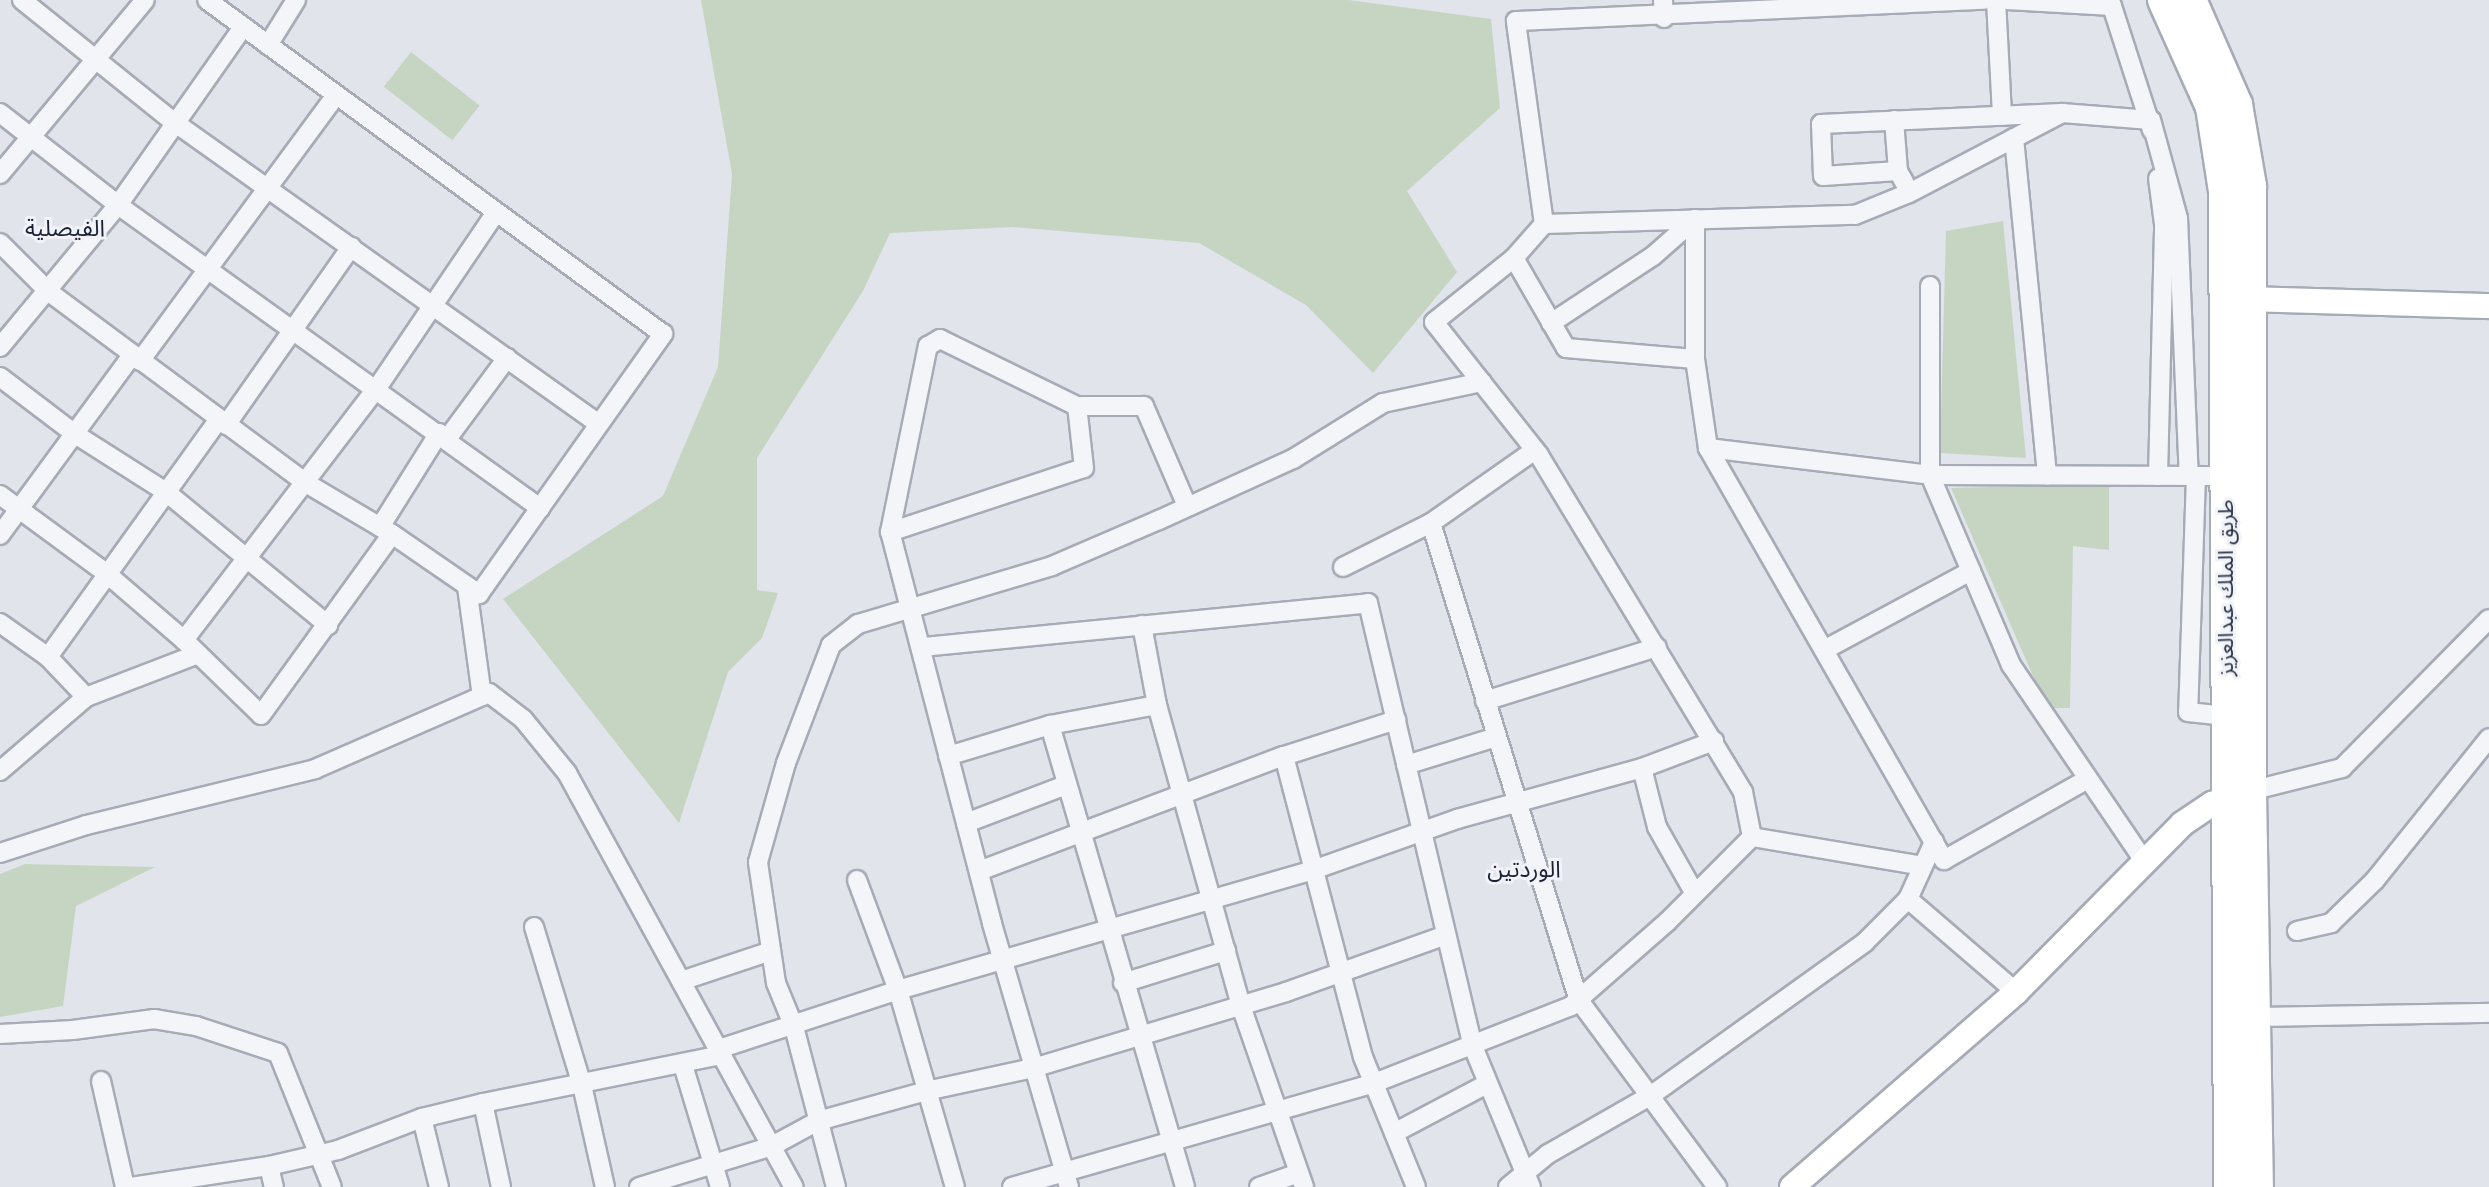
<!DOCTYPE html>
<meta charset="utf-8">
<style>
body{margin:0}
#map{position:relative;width:2489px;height:1187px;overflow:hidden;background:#e1e4eb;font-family:Raleway,"Noto Sans Arabic",sans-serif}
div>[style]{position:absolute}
.green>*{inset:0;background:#c5d5c2;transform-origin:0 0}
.roads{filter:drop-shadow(2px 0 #a6abb6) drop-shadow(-2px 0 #a6abb6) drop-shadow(0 2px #a6abb6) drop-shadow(0 -2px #a6abb6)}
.street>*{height:18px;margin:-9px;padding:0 9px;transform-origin:9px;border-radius:9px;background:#f4f5f9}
.secondary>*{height:24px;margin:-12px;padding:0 12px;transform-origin:12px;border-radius:12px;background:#fff}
.highway>*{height:32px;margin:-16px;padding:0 16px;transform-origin:16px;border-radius:16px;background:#fff}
span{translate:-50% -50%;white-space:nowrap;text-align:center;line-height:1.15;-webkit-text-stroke:6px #f1f3f8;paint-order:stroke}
.street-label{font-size:21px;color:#283144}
.neighbourhood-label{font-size:23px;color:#1a2234}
</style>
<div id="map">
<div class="green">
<div style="clip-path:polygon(701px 0,1349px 0,1491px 19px,1500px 108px,1407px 191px,1457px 272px,1373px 373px,1306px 305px,1199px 243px,1013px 227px,890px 233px,863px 291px,757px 458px,757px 590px,778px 593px,762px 638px,728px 672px,679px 823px,503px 599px,663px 496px,718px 367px,732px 174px)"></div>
<div style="left:411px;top:52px;width:87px;height:44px;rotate:38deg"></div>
<div style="clip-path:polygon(2003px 221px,2026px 458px,1940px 453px,1946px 231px)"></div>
<div style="clip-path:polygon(2109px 484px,2109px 550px,2073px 546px,2070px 708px,2047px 708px,1951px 488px)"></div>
<div style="clip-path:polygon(25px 864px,155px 867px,76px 906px,63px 1006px,0 1017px,0 874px)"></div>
</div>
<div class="roads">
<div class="street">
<div style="left:22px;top:0;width:195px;rotate:38.8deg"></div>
<div style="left:174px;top:122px;width:521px;rotate:35.4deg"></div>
<div style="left:1663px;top:0;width:18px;rotate:87deg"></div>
<div style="left:1996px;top:0;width:116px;rotate:87deg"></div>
<div style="left:2007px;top:0;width:105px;rotate:3.3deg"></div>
<div style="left:2110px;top:0;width:137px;rotate:72.1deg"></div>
<div style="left:268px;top:45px;width:53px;rotate:-58.1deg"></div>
<div style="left:0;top:113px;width:150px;rotate:37.9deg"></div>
<div style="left:118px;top:205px;width:520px;rotate:35.68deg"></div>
<div style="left:1894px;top:120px;width:51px;rotate:85.5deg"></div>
<div style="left:1898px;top:171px;width:13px;rotate:61deg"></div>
<div style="left:2014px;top:138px;width:339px;rotate:84.4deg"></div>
<div style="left:1898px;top:171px;width:75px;rotate:176.2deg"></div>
<div style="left:1823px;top:176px;width:52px;rotate:-92.2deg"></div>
<div style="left:1821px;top:124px;width:241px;rotate:-2.6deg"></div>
<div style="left:2062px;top:113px;width:89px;rotate:4.5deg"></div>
<div style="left:2151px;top:120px;width:102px;rotate:74.6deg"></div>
<div style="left:2178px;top:218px;width:258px;rotate:87.6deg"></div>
<div style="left:0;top:174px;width:226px;rotate:-50.2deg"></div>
<div style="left:1695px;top:219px;width:140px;rotate:90deg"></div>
<div style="left:1695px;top:359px;width:90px;rotate:81.7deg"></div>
<div style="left:1708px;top:448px;width:475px;rotate:60.2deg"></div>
<div style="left:1944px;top:860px;width:165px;rotate:-29.4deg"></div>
<div style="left:1544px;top:224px;width:205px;rotate:-97.9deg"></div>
<div style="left:1516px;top:21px;width:469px;rotate:-2.6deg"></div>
<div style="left:0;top:243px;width:69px;rotate:45deg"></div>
<div style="left:49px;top:292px;width:320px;rotate:36.6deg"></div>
<div style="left:306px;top:483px;width:100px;rotate:30.7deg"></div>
<div style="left:392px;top:534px;width:106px;rotate:34.6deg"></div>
<div style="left:479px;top:594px;width:319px;rotate:-54.7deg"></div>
<div style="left:663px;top:334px;width:565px;rotate:-143.78deg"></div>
<div style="left:1514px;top:258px;width:104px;rotate:60deg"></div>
<div style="left:1566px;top:348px;width:129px;rotate:4.9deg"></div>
<div style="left:1930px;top:286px;width:189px;rotate:90deg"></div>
<div style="left:1930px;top:475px;width:207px;rotate:66.9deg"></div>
<div style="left:2011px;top:665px;width:237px;rotate:55.8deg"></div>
<div style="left:1551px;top:323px;width:122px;rotate:-33.3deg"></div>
<div style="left:1653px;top:256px;width:56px;rotate:-41.4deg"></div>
<div style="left:0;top:347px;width:185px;rotate:-50.3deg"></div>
<div style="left:118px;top:205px;width:218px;rotate:-54.9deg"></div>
<div style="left:140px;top:361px;width:330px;rotate:-53.6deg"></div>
<div style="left:0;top:377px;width:94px;rotate:37.2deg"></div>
<div style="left:75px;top:434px;width:108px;rotate:32.5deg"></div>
<div style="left:166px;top:492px;width:210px;rotate:39.4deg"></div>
<div style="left:226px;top:425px;width:218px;rotate:-54.9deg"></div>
<div style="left:447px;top:439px;width:101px;rotate:-53.5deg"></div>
<div style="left:1708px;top:448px;width:224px;rotate:6.9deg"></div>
<div style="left:1930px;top:475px;width:296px;rotate:0.2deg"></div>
<div style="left:2158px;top:476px;width:252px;rotate:-88.6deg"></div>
<div style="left:2164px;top:224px;width:46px;rotate:-97.4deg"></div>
<div style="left:2196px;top:476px;width:236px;rotate:91.9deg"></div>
<div style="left:2188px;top:712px;width:38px;rotate:6deg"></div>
<div style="left:0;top:495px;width:132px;rotate:36.3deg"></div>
<div style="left:106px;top:573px;width:103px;rotate:40.7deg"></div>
<div style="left:184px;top:640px;width:317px;rotate:-52.6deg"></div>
<div style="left:377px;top:388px;width:212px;rotate:-55.9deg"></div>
<div style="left:1431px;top:523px;width:498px;rotate:72.8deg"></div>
<div style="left:1578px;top:999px;width:234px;rotate:53.5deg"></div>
<div style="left:380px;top:527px;width:111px;rotate:-57.9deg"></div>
<div style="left:890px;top:532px;width:204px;rotate:-18.3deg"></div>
<div style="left:1084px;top:468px;width:62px;rotate:-96.4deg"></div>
<div style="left:0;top:535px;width:223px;rotate:-53.7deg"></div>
<div style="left:1343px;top:567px;width:98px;rotate:-26.6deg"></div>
<div style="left:1431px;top:523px;width:127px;rotate:-35.1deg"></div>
<div style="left:467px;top:587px;width:110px;rotate:82.2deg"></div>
<div style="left:0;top:623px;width:59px;rotate:35.3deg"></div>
<div style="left:48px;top:657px;width:55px;rotate:46.5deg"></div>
<div style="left:1142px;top:625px;width:81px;rotate:79.4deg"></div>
<div style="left:1157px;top:705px;width:313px;rotate:74.4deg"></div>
<div style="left:1241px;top:1006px;width:192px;rotate:70.8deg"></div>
<div style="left:184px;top:640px;width:107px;rotate:44.2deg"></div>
<div style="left:261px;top:715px;width:223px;rotate:-54.1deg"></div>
<div style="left:923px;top:647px;width:447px;rotate:-5.6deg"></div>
<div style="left:1368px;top:603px;width:453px;rotate:76.7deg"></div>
<div style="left:1472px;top:1044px;width:155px;rotate:67.6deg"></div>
<div style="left:1824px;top:650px;width:167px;rotate:-28.3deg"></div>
<div style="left:48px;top:657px;width:293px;rotate:-54.3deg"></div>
<div style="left:1485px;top:701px;width:180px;rotate:-17.4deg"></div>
<div style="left:1050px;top:725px;width:109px;rotate:-10.6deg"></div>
<div style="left:948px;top:756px;width:107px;rotate:-16.9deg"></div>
<div style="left:1050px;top:725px;width:481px;rotate:73.7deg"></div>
<div style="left:1284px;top:756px;width:311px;rotate:75.3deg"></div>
<div style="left:1363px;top:1057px;width:140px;rotate:67.8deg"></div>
<div style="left:1406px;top:765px;width:94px;rotate:-17.3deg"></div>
<div style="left:1642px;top:768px;width:61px;rotate:75.7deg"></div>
<div style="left:1657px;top:827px;width:77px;rotate:60.4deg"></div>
<div style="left:0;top:771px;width:113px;rotate:-40.7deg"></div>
<div style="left:86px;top:697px;width:120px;rotate:-21deg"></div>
<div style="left:2250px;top:791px;width:95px;rotate:-14deg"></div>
<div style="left:2342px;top:768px;width:209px;rotate:-45.4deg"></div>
<div style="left:966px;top:823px;width:107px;rotate:-20.8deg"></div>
<div style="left:1752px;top:837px;width:173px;rotate:9.6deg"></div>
<div style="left:0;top:853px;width:90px;rotate:-18deg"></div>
<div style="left:86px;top:825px;width:236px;rotate:-13.7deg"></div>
<div style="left:315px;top:769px;width:190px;rotate:-23.6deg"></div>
<div style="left:489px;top:693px;width:43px;rotate:37.4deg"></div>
<div style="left:523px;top:719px;width:70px;rotate:50.8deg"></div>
<div style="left:567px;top:773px;width:472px;rotate:61.3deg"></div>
<div style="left:979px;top:871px;width:326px;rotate:-20.7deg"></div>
<div style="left:1284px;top:756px;width:118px;rotate:-17.8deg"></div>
<div style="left:857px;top:880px;width:117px;rotate:69.6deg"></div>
<div style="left:898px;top:990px;width:205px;rotate:73.9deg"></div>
<div style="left:1908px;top:899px;width:143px;rotate:40.7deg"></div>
<div style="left:534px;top:927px;width:165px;rotate:73.1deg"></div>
<div style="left:582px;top:1085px;width:105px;rotate:77.3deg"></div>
<div style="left:2297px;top:931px;width:35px;rotate:-13deg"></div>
<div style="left:2331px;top:923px;width:62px;rotate:-44.3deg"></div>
<div style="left:2375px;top:880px;width:182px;rotate:-51.2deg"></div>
<div style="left:681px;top:981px;width:95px;rotate:-18.4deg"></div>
<div style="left:1123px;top:983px;width:108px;rotate:-17.3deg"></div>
<div style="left:2254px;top:1017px;width:235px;rotate:-1deg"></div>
<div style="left:0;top:1034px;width:73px;rotate:-3.1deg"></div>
<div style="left:73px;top:1030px;width:82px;rotate:-7.7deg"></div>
<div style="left:154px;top:1019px;width:43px;rotate:9.5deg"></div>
<div style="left:196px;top:1026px;width:86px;rotate:18.2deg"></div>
<div style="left:278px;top:1053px;width:144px;rotate:68.1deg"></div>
<div style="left:719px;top:1049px;width:188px;rotate:-18.2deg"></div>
<div style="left:898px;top:990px;width:432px;rotate:-16.1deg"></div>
<div style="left:1313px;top:870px;width:153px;rotate:-19.5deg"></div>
<div style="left:1457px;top:819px;width:192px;rotate:-15.4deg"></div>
<div style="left:1642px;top:768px;width:77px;rotate:-20.6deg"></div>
<div style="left:683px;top:1065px;width:127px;rotate:73.1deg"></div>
<div style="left:101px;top:1081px;width:109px;rotate:77.2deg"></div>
<div style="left:483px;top:1103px;width:86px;rotate:77.9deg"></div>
<div style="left:422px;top:1118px;width:71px;rotate:76.2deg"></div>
<div style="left:1394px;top:1133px;width:105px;rotate:-27.8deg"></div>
<div style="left:269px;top:1166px;width:22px;rotate:77deg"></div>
<div style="left:131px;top:1187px;width:140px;rotate:-8.7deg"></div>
<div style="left:269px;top:1166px;width:71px;rotate:-13.1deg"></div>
<div style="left:338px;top:1150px;width:90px;rotate:-20.9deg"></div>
<div style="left:422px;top:1118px;width:63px;rotate:-13.8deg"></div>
<div style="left:483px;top:1103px;width:244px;rotate:-11.4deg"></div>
<div style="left:639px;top:1187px;width:139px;rotate:-17.1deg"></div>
<div style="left:772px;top:1146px;width:52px;rotate:-28.5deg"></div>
<div style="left:818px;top:1121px;width:112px;rotate:-15.5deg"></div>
<div style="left:926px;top:1091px;width:109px;rotate:-12.1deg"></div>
<div style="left:1033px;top:1068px;width:264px;rotate:-16.7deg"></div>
<div style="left:1286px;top:992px;width:170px;rotate:-19.6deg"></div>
<div style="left:836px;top:1187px;width:165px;rotate:-104.7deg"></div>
<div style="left:794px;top:1027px;width:48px;rotate:-112.2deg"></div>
<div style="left:776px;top:983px;width:122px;rotate:-98.5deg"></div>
<div style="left:758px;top:862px;width:103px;rotate:-74.2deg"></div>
<div style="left:786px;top:763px;width:126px;rotate:-69.1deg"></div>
<div style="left:831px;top:645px;width:34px;rotate:-38deg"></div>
<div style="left:858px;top:624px;width:202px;rotate:-16.6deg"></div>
<div style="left:1052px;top:566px;width:116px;rotate:-23.3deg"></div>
<div style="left:1159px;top:520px;width:147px;rotate:-24.5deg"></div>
<div style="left:1293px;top:459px;width:106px;rotate:-31.9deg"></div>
<div style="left:1383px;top:403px;width:101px;rotate:-12deg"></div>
<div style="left:1012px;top:1187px;width:377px;rotate:-16deg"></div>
<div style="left:1374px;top:1083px;width:212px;rotate:-21.3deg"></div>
<div style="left:1571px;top:1006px;width:128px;rotate:-41.2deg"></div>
<div style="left:1667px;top:922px;width:120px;rotate:-45deg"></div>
<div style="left:1752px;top:837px;width:46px;rotate:-101.3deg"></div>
<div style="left:1743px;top:792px;width:394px;rotate:-121.2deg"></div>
<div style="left:1539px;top:455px;width:169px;rotate:-128.3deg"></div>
<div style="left:1434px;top:322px;width:102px;rotate:-38.7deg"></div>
<div style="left:1514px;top:258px;width:45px;rotate:-48.6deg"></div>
<div style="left:1544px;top:224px;width:311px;rotate:-1.7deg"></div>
<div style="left:1855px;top:215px;width:58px;rotate:-22.2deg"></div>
<div style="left:1909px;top:193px;width:173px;rotate:-27.6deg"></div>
<div style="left:1069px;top:1187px;width:275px;rotate:-106.3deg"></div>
<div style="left:992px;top:923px;width:404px;rotate:-104.6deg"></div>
<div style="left:890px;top:532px;width:190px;rotate:-78.5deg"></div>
<div style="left:928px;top:346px;width:14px;rotate:-30deg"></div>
<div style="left:940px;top:339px;width:153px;rotate:26.1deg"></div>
<div style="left:1077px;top:406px;width:67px"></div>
<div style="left:1144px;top:406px;width:109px;rotate:66.7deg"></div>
<div style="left:1259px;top:1187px;width:42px;rotate:-19.3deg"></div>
<div style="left:1508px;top:1187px;width:52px;rotate:-39.5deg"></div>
<div style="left:1548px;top:1154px;width:121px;rotate:-29.7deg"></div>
<div style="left:1653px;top:1094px;width:261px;rotate:-35.6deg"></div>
<div style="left:1865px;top:942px;width:61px;rotate:-45deg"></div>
<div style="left:1908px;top:899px;width:63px;rotate:-65.5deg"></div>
</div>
<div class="secondary">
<div style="left:2250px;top:299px;width:239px;rotate:1.7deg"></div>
<div style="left:1792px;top:1187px;width:297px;rotate:-41deg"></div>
<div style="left:2016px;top:992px;width:236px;rotate:-45.3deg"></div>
<div style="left:2182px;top:824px;width:36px;rotate:-34deg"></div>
<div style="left:2212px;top:804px;width:33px;rotate:-18deg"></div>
</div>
<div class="highway">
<div style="left:2164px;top:0;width:117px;rotate:65.8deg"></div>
<div style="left:2212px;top:107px;width:85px;rotate:81.2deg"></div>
<div style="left:2225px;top:191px;width:996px;rotate:89.71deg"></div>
<div style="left:2190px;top:0;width:115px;rotate:66.3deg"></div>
<div style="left:2236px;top:105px;width:82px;rotate:80.2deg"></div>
<div style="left:2250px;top:186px;width:605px;rotate:90deg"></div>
<div style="left:2250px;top:791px;width:396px;rotate:89deg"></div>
</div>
</div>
<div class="street-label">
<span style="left:2226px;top:588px;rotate:-90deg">طريق الملك عبدالعزيز</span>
</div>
<div class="neighbourhood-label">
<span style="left:65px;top:228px">الفيصلية</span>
<span style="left:1524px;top:869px">الوردتين</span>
</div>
</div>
